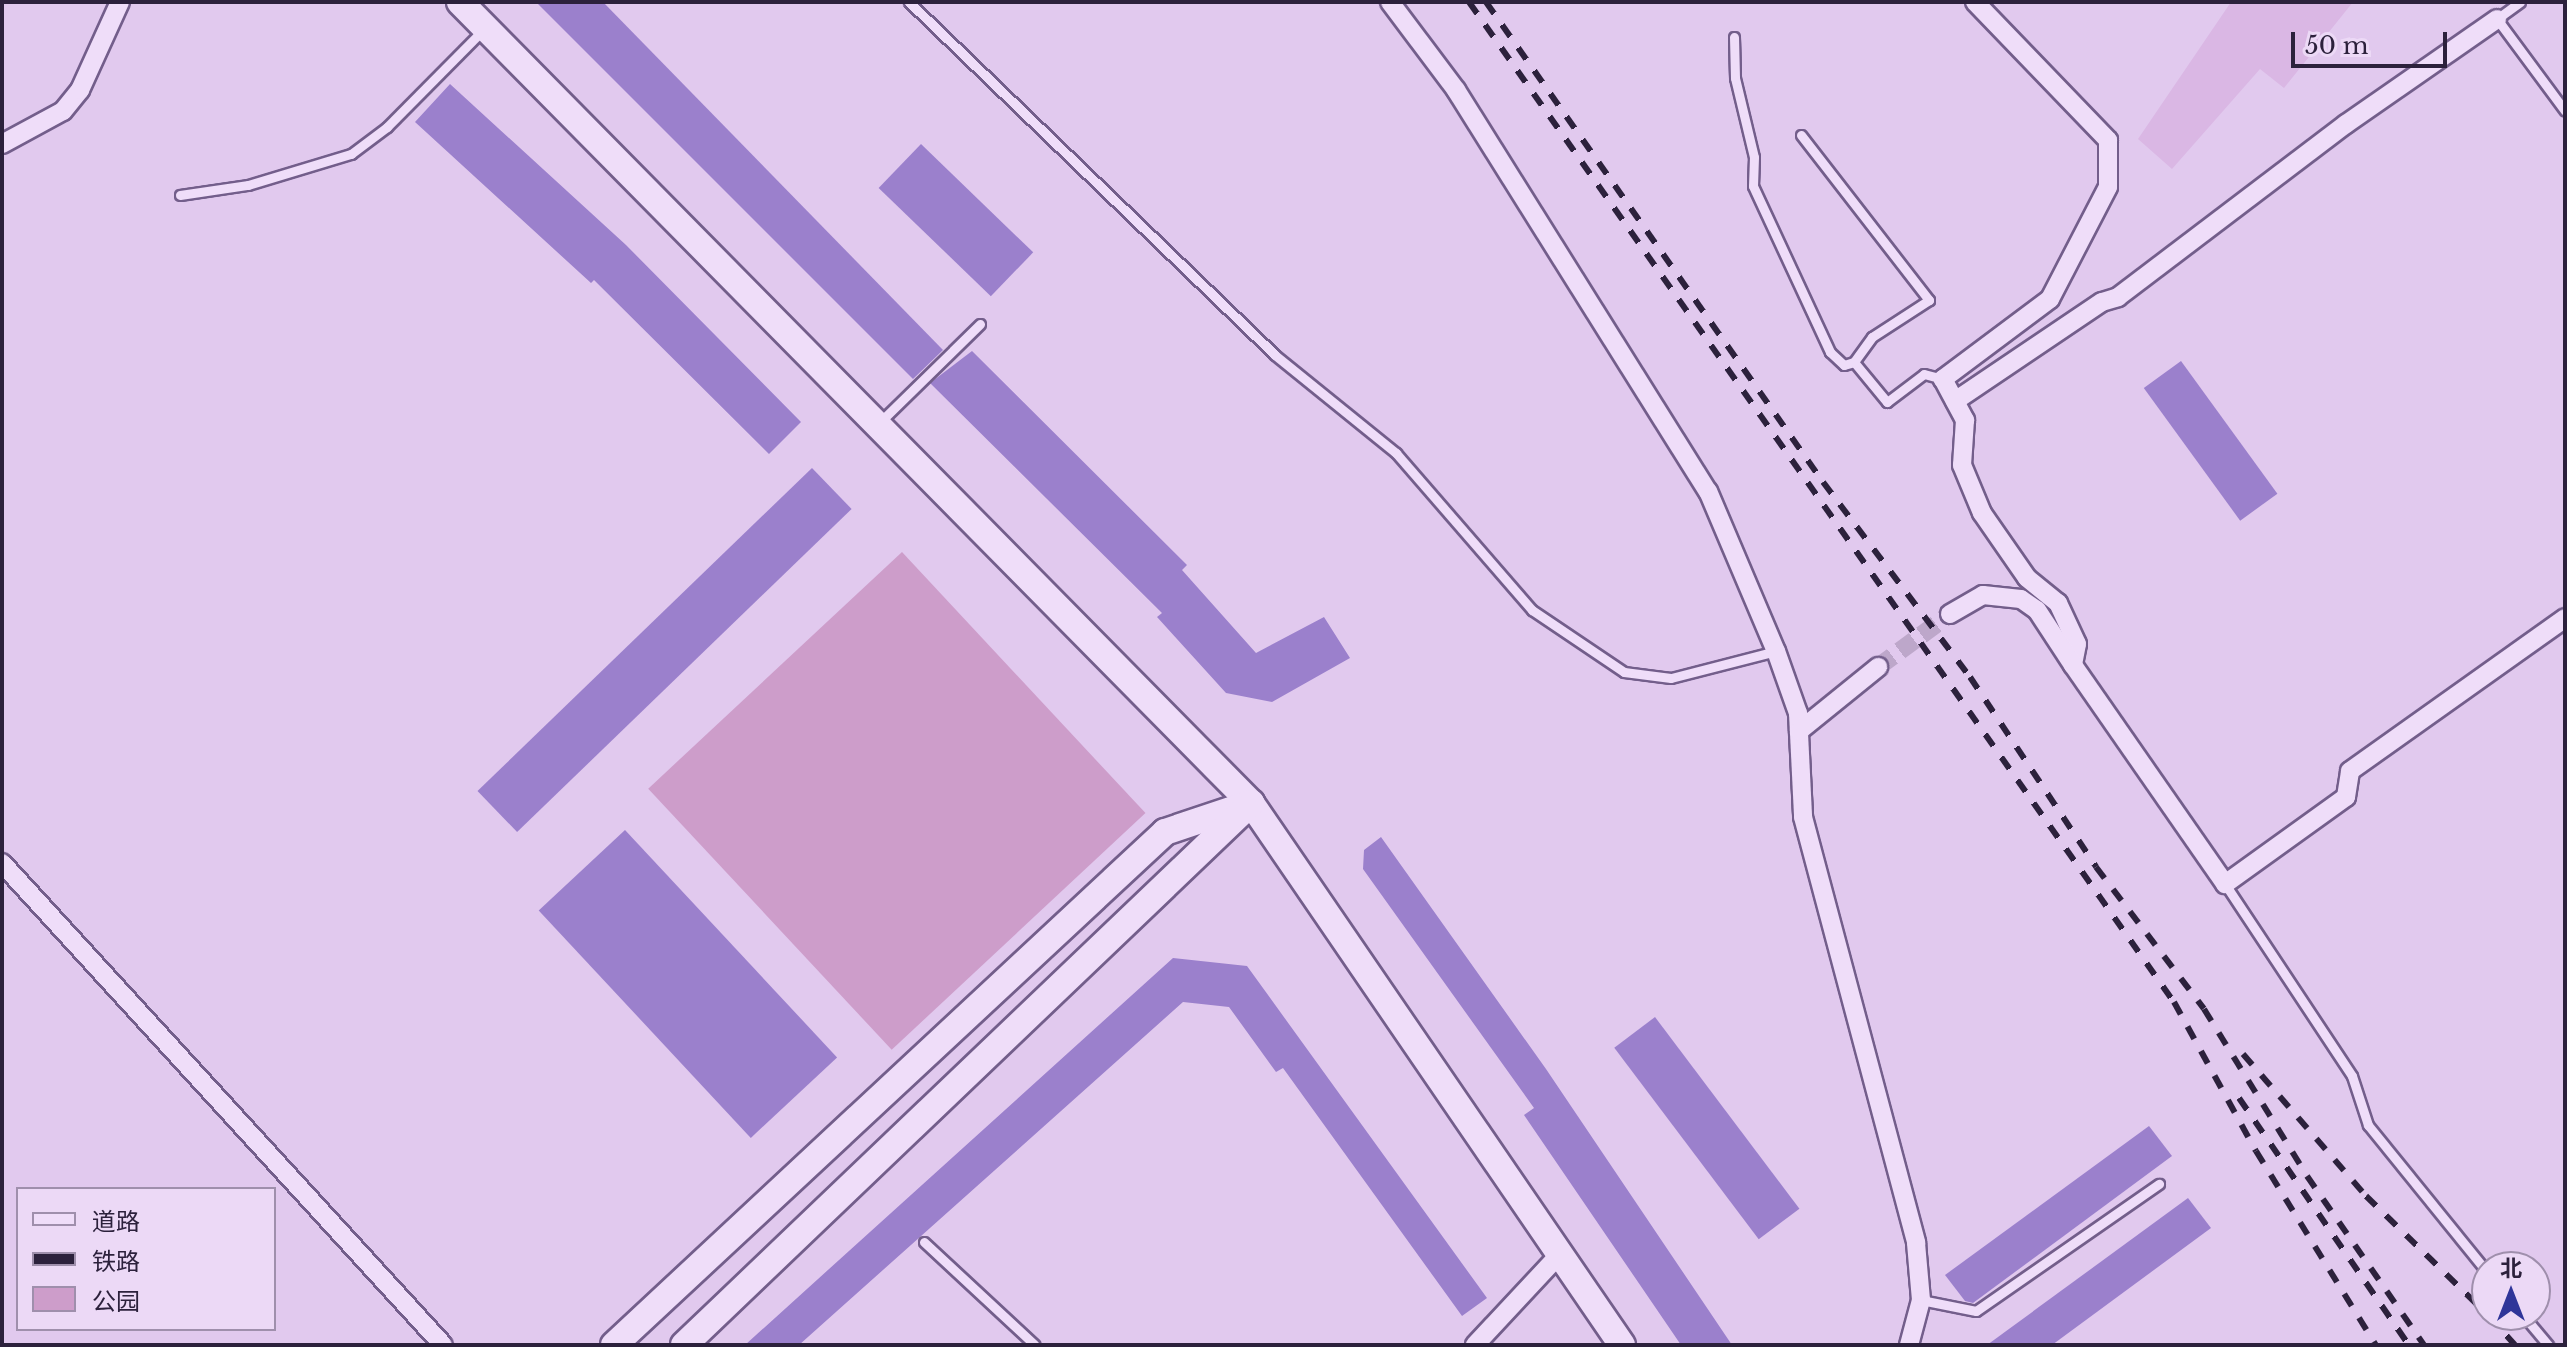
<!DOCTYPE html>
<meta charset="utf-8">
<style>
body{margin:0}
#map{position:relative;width:2567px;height:1347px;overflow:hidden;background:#e1c9ee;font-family:"Libre Baskerville","Noto Sans SC",serif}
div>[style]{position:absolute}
.farmland>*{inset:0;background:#dab7e4}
.green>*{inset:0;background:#cd9dca;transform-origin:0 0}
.building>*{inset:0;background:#9b80cc;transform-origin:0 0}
.street-tunnel>*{height:18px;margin-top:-9px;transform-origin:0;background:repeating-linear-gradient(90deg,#bda7ca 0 18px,transparent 0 27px)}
.roads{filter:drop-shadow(2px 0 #735e8b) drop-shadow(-2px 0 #735e8b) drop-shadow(0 2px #735e8b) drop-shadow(0 -2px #735e8b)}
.lane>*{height:9px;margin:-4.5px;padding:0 4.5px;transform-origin:4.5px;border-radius:4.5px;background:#efddf9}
.street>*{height:18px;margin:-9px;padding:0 9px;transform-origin:9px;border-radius:9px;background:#efddf9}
.secondary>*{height:26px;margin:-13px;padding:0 13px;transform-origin:13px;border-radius:13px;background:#efddf9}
.rail>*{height:6px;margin-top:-3px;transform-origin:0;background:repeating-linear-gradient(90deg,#2c213c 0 14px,transparent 0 28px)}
span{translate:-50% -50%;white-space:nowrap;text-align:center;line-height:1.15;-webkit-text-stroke:6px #ecd9f6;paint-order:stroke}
.frame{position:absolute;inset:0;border:4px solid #2c213c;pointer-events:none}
.legend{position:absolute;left:16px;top:1187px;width:260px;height:144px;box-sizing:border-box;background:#ecd9f6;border:2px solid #9f8fac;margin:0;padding:10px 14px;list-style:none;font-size:24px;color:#2c213c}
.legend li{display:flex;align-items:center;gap:16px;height:40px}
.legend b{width:40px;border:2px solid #9f8fac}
.north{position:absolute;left:2471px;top:1251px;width:80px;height:80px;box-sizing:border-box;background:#ecd9f6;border:2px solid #9f8fac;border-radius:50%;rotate:0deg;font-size:22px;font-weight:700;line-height:32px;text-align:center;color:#2c213c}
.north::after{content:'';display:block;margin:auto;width:28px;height:36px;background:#2f3599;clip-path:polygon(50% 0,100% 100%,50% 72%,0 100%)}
.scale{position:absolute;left:2291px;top:32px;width:156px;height:36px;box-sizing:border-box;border:4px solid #2c213c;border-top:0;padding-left:10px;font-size:24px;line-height:28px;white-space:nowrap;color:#2c213c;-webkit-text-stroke:6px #ecd9f6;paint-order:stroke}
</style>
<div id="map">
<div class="farmland">
<div style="clip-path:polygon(2231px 2px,2353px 2px,2284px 88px,2260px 69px,2172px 169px,2138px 139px)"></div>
</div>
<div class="green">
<div style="left:902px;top:552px;width:357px;height:347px;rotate:47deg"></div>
</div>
<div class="building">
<div style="clip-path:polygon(536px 2px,603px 2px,943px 350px,913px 379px)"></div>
<div style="clip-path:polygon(450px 84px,626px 245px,801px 422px,769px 454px,594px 280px,591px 283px,415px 122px)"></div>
<div style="left:921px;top:144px;width:156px;height:61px;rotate:44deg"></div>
<div style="clip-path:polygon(972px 351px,1187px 565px,1182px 570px,1256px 653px,1324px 617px,1350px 658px,1272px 702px,1226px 693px,1157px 617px,1162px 613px,930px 383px)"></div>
<div style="left:2181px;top:361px;width:164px;height:46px;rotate:54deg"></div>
<div style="left:812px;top:468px;width:57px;height:465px;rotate:46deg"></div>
<div style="left:625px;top:830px;width:311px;height:118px;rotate:47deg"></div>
<div style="clip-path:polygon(1381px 837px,1546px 1069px,1732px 1345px,1681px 1345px,1524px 1115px,1534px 1108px,1363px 869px,1364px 850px)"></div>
<div style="clip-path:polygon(1173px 958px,1247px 966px,1487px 1298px,1462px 1316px,1283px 1068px,1276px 1072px,1229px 1007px,1183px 1002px,799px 1345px,745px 1345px)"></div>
<div style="left:1655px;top:1017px;width:240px;height:51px;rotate:53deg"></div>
<div style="clip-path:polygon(2149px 1126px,2172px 1156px,1973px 1303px,1965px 1301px,1945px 1275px)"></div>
<div style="clip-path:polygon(2188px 1198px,2211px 1228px,2052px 1345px,1987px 1345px)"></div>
</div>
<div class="street-tunnel">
<div style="left:1878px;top:667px;width:89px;rotate:-36.4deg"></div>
</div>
<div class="roads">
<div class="lane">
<div style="left:909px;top:2px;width:508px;rotate:43.96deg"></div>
<div style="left:1275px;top:355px;width:156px;rotate:39deg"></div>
<div style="left:1396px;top:453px;width:208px;rotate:49.1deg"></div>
<div style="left:1532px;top:610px;width:111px;rotate:34deg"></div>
<div style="left:1624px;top:672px;width:47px;rotate:7.3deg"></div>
<div style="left:1671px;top:678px;width:108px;rotate:-14.4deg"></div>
<div style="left:2520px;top:2px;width:29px;rotate:144deg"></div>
<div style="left:2497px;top:19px;width:114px;rotate:53.5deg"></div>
<div style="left:1734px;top:37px;width:41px;rotate:88.6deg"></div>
<div style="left:1735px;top:78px;width:81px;rotate:76.5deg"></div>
<div style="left:1754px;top:157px;width:29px;rotate:92deg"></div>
<div style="left:1753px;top:186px;width:183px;rotate:65.1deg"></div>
<div style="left:1830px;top:352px;width:19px;rotate:43deg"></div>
<div style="left:1844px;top:365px;width:10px;rotate:-17deg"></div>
<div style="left:1801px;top:135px;width:209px;rotate:52.2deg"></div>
<div style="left:1929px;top:300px;width:68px;rotate:147deg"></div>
<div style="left:1872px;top:337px;width:31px;rotate:126deg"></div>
<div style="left:1854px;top:362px;width:52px;rotate:50.5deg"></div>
<div style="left:1887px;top:402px;width:46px;rotate:-37.1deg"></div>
<div style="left:1924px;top:374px;width:20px;rotate:15deg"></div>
<div style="left:180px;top:195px;width:69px;rotate:-8.4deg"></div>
<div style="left:248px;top:185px;width:108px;rotate:-16.8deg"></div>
<div style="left:351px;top:154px;width:45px;rotate:-36.9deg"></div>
<div style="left:387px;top:127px;width:136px;rotate:-45.3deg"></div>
<div style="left:880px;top:422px;width:140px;rotate:-44.4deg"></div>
<div style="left:2225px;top:884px;width:230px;rotate:56.5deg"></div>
<div style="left:2352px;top:1076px;width:52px;rotate:71.9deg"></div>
<div style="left:2368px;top:1125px;width:189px;rotate:51deg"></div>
<div style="left:924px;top:1242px;width:151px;rotate:42.9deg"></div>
<div style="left:1921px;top:1300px;width:56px;rotate:11.3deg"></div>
<div style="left:1976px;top:1311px;width:223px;rotate:-34.8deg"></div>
<div style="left:2523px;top:1315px;width:39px;rotate:50deg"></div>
</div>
<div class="street">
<div style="left:1390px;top:2px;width:110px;rotate:53.1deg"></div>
<div style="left:1456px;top:90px;width:474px;rotate:57.9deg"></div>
<div style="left:1708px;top:491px;width:174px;rotate:67deg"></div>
<div style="left:1776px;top:651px;width:66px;rotate:70.5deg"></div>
<div style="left:1798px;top:713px;width:104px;rotate:87.2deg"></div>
<div style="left:1803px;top:817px;width:441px;rotate:75.1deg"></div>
<div style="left:1916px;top:1243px;width:57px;rotate:85deg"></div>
<div style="left:1921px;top:1300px;width:47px;rotate:104.9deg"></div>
<div style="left:1975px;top:2px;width:192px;rotate:46.1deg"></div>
<div style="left:2108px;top:140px;width:47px;rotate:90deg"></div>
<div style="left:2108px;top:187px;width:126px;rotate:117.4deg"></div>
<div style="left:2050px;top:299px;width:134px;rotate:143.2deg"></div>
<div style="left:1943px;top:379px;width:47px;rotate:61.8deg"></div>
<div style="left:1965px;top:420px;width:45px;rotate:93.8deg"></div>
<div style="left:1962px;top:465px;width:52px;rotate:67.4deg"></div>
<div style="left:1982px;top:513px;width:79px;rotate:55.3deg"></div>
<div style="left:2027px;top:578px;width:40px;rotate:39deg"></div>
<div style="left:2058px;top:603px;width:45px;rotate:65.1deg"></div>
<div style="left:2077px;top:644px;width:21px;rotate:101deg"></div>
<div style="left:2073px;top:665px;width:267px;rotate:55.2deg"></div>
<div style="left:2225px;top:884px;width:149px;rotate:-35.7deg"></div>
<div style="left:2346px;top:797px;width:26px;rotate:-81deg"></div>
<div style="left:2350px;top:771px;width:264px;rotate:-35.4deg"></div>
<div style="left:2px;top:144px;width:69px;rotate:-28.4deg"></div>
<div style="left:63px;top:111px;width:27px;rotate:-51deg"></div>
<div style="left:80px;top:90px;width:97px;rotate:-65.6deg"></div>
<div style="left:1955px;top:401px;width:177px;rotate:-34deg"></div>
<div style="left:2102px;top:302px;width:17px;rotate:-17deg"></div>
<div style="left:2118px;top:297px;width:286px;rotate:-37.2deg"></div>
<div style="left:2346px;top:124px;width:184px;rotate:-34.8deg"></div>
<div style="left:1950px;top:614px;width:38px;rotate:-30deg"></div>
<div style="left:1983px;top:595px;width:38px;rotate:6deg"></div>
<div style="left:2021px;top:599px;width:19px;rotate:35deg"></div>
<div style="left:2037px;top:610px;width:66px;rotate:56.8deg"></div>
<div style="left:1799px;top:731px;width:102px;rotate:-39deg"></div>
<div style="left:2px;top:863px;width:653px;rotate:47.54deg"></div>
<div style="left:1475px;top:1345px;width:125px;rotate:-47deg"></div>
</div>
<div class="secondary">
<div style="left:460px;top:2px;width:1126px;rotate:45.36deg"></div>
<div style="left:1251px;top:803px;width:657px;rotate:55.61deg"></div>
<div style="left:614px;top:1345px;width:753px;rotate:-42.95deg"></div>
<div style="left:1165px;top:832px;width:91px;rotate:-18.6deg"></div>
<div style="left:684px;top:1345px;width:776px;rotate:-43.69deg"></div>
</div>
</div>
<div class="rail">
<div style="left:1469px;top:2px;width:1224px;rotate:54.82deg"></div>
<div style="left:2174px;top:1002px;width:170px;rotate:61.2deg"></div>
<div style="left:2256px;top:1151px;width:228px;rotate:58.3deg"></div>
<div style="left:1486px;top:2px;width:586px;rotate:54.93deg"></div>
<div style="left:1823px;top:482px;width:244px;rotate:53deg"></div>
<div style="left:1970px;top:677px;width:228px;rotate:56.4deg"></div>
<div style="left:2096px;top:867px;width:178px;rotate:52.7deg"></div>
<div style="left:2204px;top:1009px;width:196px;rotate:58.3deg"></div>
<div style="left:2307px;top:1176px;width:206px;rotate:55.3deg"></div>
<div style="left:2243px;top:1054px;width:188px;rotate:49.1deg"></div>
<div style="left:2366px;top:1196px;width:169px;rotate:44.3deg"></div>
<div style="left:2239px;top:1098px;width:300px;rotate:55.5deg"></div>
<div style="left:2488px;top:1315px;width:40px;rotate:48deg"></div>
</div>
<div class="frame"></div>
<ul class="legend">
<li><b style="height:10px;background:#efddf9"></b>道路</li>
<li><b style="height:10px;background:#2c213c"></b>铁路</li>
<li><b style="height:22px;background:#cd9dca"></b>公园</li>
</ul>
<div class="north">北</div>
<div class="scale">50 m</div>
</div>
